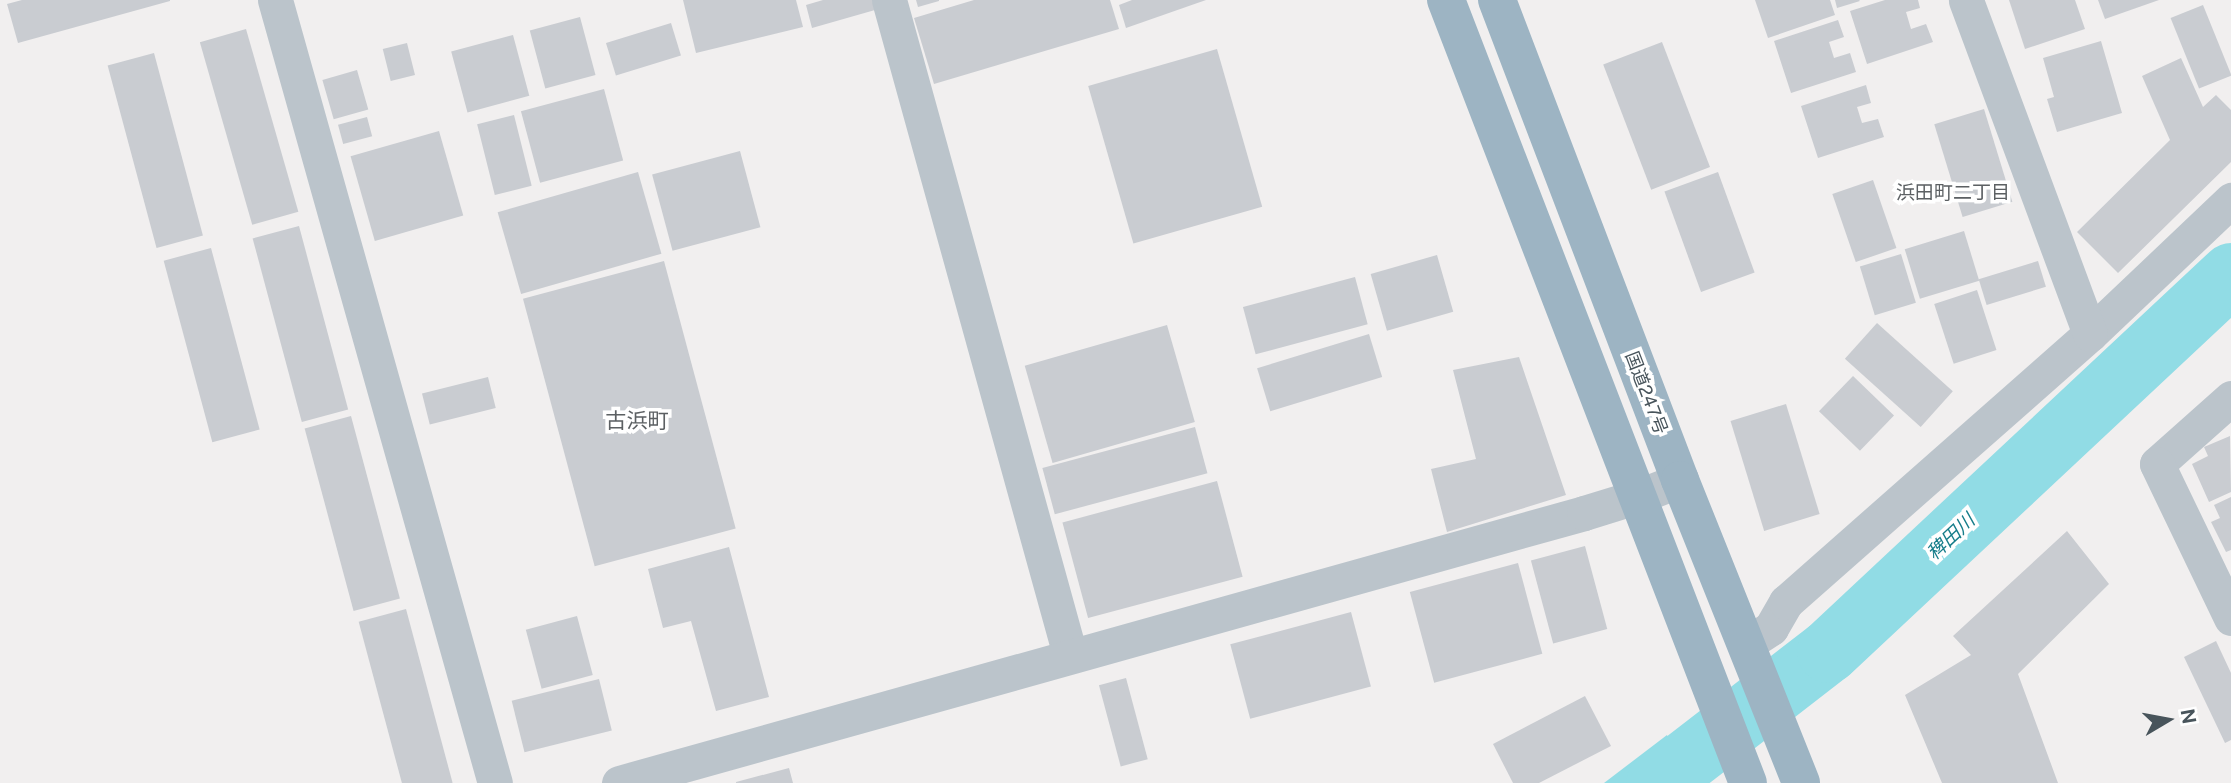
<!DOCTYPE html>
<meta charset="utf-8">
<style>
body{margin:0}
#map{position:relative;width:2231px;height:783px;overflow:hidden;background:#f1efef;font-family:"Public Sans","Noto Sans JP",sans-serif}
div>[style]{position:absolute}
.water>*{inset:0;background:#91dce5}
.river>*{height:63px;margin:-31.5px;padding:0 31.5px;transform-origin:31.5px;border-radius:31.5px;background:#91dce5}
.building>*{inset:0;background:#c9ccd1;transform-origin:0 0}
.minor>*{height:35px;margin:-17.5px;padding:0 17.5px;transform-origin:17.5px;border-radius:17.5px;background:#bbc4cb}
.trunk>*{height:38px;margin:-19px;padding:0 19px;transform-origin:19px;border-radius:19px;background:#9db4c3}
span{translate:-50% -50%;white-space:nowrap;text-align:center;line-height:1.15;-webkit-text-stroke:7px #fff;paint-order:stroke}
.street-label{font-size:18px;color:#48545b}
.neighbourhood-label{font-size:19px;color:#5c6063}
.water-label{font-size:19px;color:#167d8a;font-style:italic}
.quarter-label{font-size:21px;color:#5c6063}
.north{position:absolute;left:2133px;top:685px;width:70px;height:70px;-webkit-text-stroke:5px #fff;paint-order:stroke;rotate:80deg;font-size:19px;font-weight:700;line-height:28px;text-align:center;color:#48545b}
.north::after{content:'';display:block;margin:auto;width:24px;height:32px;background:#48545b;clip-path:polygon(50% 0,100% 100%,50% 72%,0 100%)}
</style>
<div id="map">
<div class="water">
<div style="clip-path:polygon(1667px 735px,1684px 783px,1604px 783px)"></div>
</div>
<div class="river">
<div style="left:1657px;top:783px;width:216px;rotate:-37.7deg"></div>
<div style="left:1828px;top:651px;width:552px;rotate:-43.09deg"></div>
</div>
<div class="building">
<div style="clip-path:polygon(22px 0,170px 0,170px 1px,18px 43px,7px 4px)"></div>
<div style="clip-path:polygon(683px 0,796px 0,803px 27px,696px 53px)"></div>
<div style="clip-path:polygon(823px 0,872px 0,875px 10px,812px 28px,806px 5px)"></div>
<div style="clip-path:polygon(916px 0,939px 0,939px 1px,918px 7px)"></div>
<div style="clip-path:polygon(974px 0,1110px 0,1119px 29px,934px 84px,914px 18px)"></div>
<div style="clip-path:polygon(1132px 0,1206px 0,1126px 28px,1119px 5px)"></div>
<div style="clip-path:polygon(1755px 0,1830px 0,1835px 15px,1768px 38px)"></div>
<div style="clip-path:polygon(1835px 0,1859px 0,1860px 1px,1837px 8px)"></div>
<div style="clip-path:polygon(1885px 0,1918px 0,1920px 8px,1906px 12px,1911px 29px,1926px 24px,1933px 42px,1867px 64px,1850px 11px)"></div>
<div style="clip-path:polygon(2009px 0,2075px 0,2085px 29px,2025px 49px)"></div>
<div style="clip-path:polygon(2098px 0,2159px 0,2105px 19px)"></div>
<div style="left:2203px;top:5px;width:76px;height:35px;rotate:68deg"></div>
<div style="left:580px;top:17px;width:60px;height:52px;rotate:75deg"></div>
<div style="clip-path:polygon(1838px 20px,1844px 37px,1829px 42px,1834px 58px,1850px 53px,1856px 72px,1791px 93px,1774px 41px)"></div>
<div style="left:671px;top:23px;width:34px;height:68px;rotate:73deg"></div>
<div style="left:246px;top:29px;width:190px;height:48px;rotate:74deg"></div>
<div style="left:513px;top:35px;width:63px;height:64px;rotate:75deg"></div>
<div style="clip-path:polygon(2101px 41px,2122px 113px,2057px 132px,2047px 99px,2054px 97px,2043px 58px)"></div>
<div style="left:1662px;top:42px;width:134px;height:63px;rotate:69deg"></div>
<div style="left:407px;top:43px;width:33px;height:25px;rotate:76deg"></div>
<div style="left:1217px;top:49px;width:164px;height:134px;rotate:74deg"></div>
<div style="left:154px;top:53px;width:189px;height:48px;rotate:75deg"></div>
<div style="clip-path:polygon(2181px 58px,2203px 107px,2216px 95px,2231px 110px,2231px 162px,2118px 273px,2077px 232px,2170px 140px,2142px 76px)"></div>
<div style="left:357px;top:70px;width:41px;height:36px;rotate:74deg"></div>
<div style="clip-path:polygon(1866px 85px,1871px 103px,1857px 107px,1862px 123px,1878px 119px,1884px 137px,1818px 158px,1801px 106px)"></div>
<div style="left:604px;top:89px;width:74px;height:86px;rotate:75deg"></div>
<div style="left:1984px;top:109px;width:97px;height:52px;rotate:73deg"></div>
<div style="left:514px;top:115px;width:73px;height:38px;rotate:76deg"></div>
<div style="left:367px;top:117px;width:20px;height:30px;rotate:75deg"></div>
<div style="left:439px;top:131px;width:88px;height:92px;rotate:74deg"></div>
<div style="left:740px;top:151px;width:79px;height:91px;rotate:75deg"></div>
<div style="left:638px;top:172px;width:85px;height:146px;rotate:74deg"></div>
<div style="left:1718px;top:172px;width:107px;height:57px;rotate:70deg"></div>
<div style="left:1873px;top:180px;width:72px;height:43px;rotate:71deg"></div>
<div style="left:299px;top:226px;width:190px;height:48px;rotate:75deg"></div>
<div style="left:1964px;top:231px;width:52px;height:62px;rotate:73deg"></div>
<div style="left:211px;top:248px;width:188px;height:49px;rotate:75deg"></div>
<div style="left:1901px;top:254px;width:51px;height:43px;rotate:73deg"></div>
<div style="left:1437px;top:255px;width:59px;height:69px;rotate:74deg"></div>
<div style="left:664px;top:261px;width:277px;height:146px;rotate:75deg"></div>
<div style="left:2038px;top:261px;width:27px;height:62px;rotate:73deg"></div>
<div style="left:1355px;top:277px;width:49px;height:116px;rotate:75deg"></div>
<div style="left:1977px;top:290px;width:63px;height:45px;rotate:72deg"></div>
<div style="left:1877px;top:323px;width:102px;height:48px;rotate:42deg"></div>
<div style="left:1167px;top:325px;width:101px;height:148px;rotate:74deg"></div>
<div style="left:1369px;top:334px;width:45px;height:117px;rotate:73deg"></div>
<div style="clip-path:polygon(1519px 357px,1566px 495px,1447px 532px,1431px 469px,1476px 459px,1453px 370px)"></div>
<div style="left:1853px;top:376px;width:57px;height:49px;rotate:44deg"></div>
<div style="left:488px;top:377px;width:32px;height:68px;rotate:76deg"></div>
<div style="left:1786px;top:404px;width:115px;height:58px;rotate:73deg"></div>
<div style="left:351px;top:416px;width:189px;height:48px;rotate:75deg"></div>
<div style="left:1195px;top:427px;width:48px;height:158px;rotate:75deg"></div>
<div style="clip-path:polygon(2230px 436px,2231px 492px,2209px 502px,2192px 464px,2208px 456px,2204px 447px)"></div>
<div style="left:1217px;top:481px;width:99px;height:160px;rotate:75deg"></div>
<div style="clip-path:polygon(2231px 497px,2231px 550px,2226px 552px,2211px 522px,2220px 518px,2214px 505px)"></div>
<div style="clip-path:polygon(2067px 531px,2109px 584px,2018px 674px,2058px 783px,1942px 783px,1905px 695px,1971px 655px,1953px 636px)"></div>
<div style="left:1585px;top:546px;width:86px;height:56px;rotate:75deg"></div>
<div style="clip-path:polygon(729px 547px,769px 697px,716px 711px,691px 621px,663px 628px,648px 569px)"></div>
<div style="left:1518px;top:563px;width:94px;height:112px;rotate:75deg"></div>
<div style="left:406px;top:609px;width:180px;height:49px;rotate:75deg"></div>
<div style="left:1351px;top:612px;width:77px;height:125px;rotate:75deg"></div>
<div style="left:577px;top:616px;width:61px;height:53px;rotate:75deg"></div>
<div style="clip-path:polygon(2216px 641px,2231px 673px,2231px 740px,2225px 743px,2184px 657px)"></div>
<div style="left:1126px;top:678px;width:84px;height:28px;rotate:75deg"></div>
<div style="left:599px;top:679px;width:53px;height:90px;rotate:76deg"></div>
<div style="clip-path:polygon(1585px 696px,1611px 746px,1539px 783px,1513px 783px,1493px 744px)"></div>
<div style="clip-path:polygon(789px 768px,793px 783px,736px 783px,736px 782px)"></div>
</div>
<div class="minor">
<div style="left:275px;top:0;width:813px;rotate:74.31deg"></div>
<div style="left:889px;top:0;width:680px;rotate:74.55deg"></div>
<div style="left:2090px;top:334px;width:195px;rotate:-43.5deg"></div>
<div style="left:2231px;top:398px;width:99px;rotate:138.3deg"></div>
<div style="left:2157px;top:464px;width:171px;rotate:64.3deg"></div>
<div style="left:1745px;top:645px;width:31px;rotate:-33deg"></div>
<div style="left:1771px;top:628px;width:30px;rotate:-60deg"></div>
<div style="left:1786px;top:602px;width:405px;rotate:-41.4deg"></div>
<div style="left:2090px;top:334px;width:356px;rotate:-110.4deg"></div>
<div style="left:619px;top:783px;width:1002px;rotate:-15.63deg"></div>
<div style="left:1584px;top:513px;width:58px;rotate:-17.2deg"></div>
<div style="left:1639px;top:496px;width:44px;rotate:-21.3deg"></div>
</div>
<div class="trunk">
<div style="left:1446px;top:0;width:839px;rotate:68.91deg"></div>
<div style="left:1497px;top:0;width:514px;rotate:69.13deg"></div>
<div style="left:1680px;top:480px;width:326px;rotate:68.2deg"></div>
</div>
<div class="street-label">
<span style="left:1646px;top:393px;rotate:69deg">国道247号</span>
</div>
<div class="neighbourhood-label">
<span style="left:1953px;top:193px">浜田町二丁目</span>
</div>
<div class="water-label">
<span style="left:1951px;top:537px;rotate:-43deg">稗田川</span>
</div>
<div class="quarter-label">
<span style="left:637px;top:421px">古浜町</span>
</div>
<div class="north">N</div>
</div>
